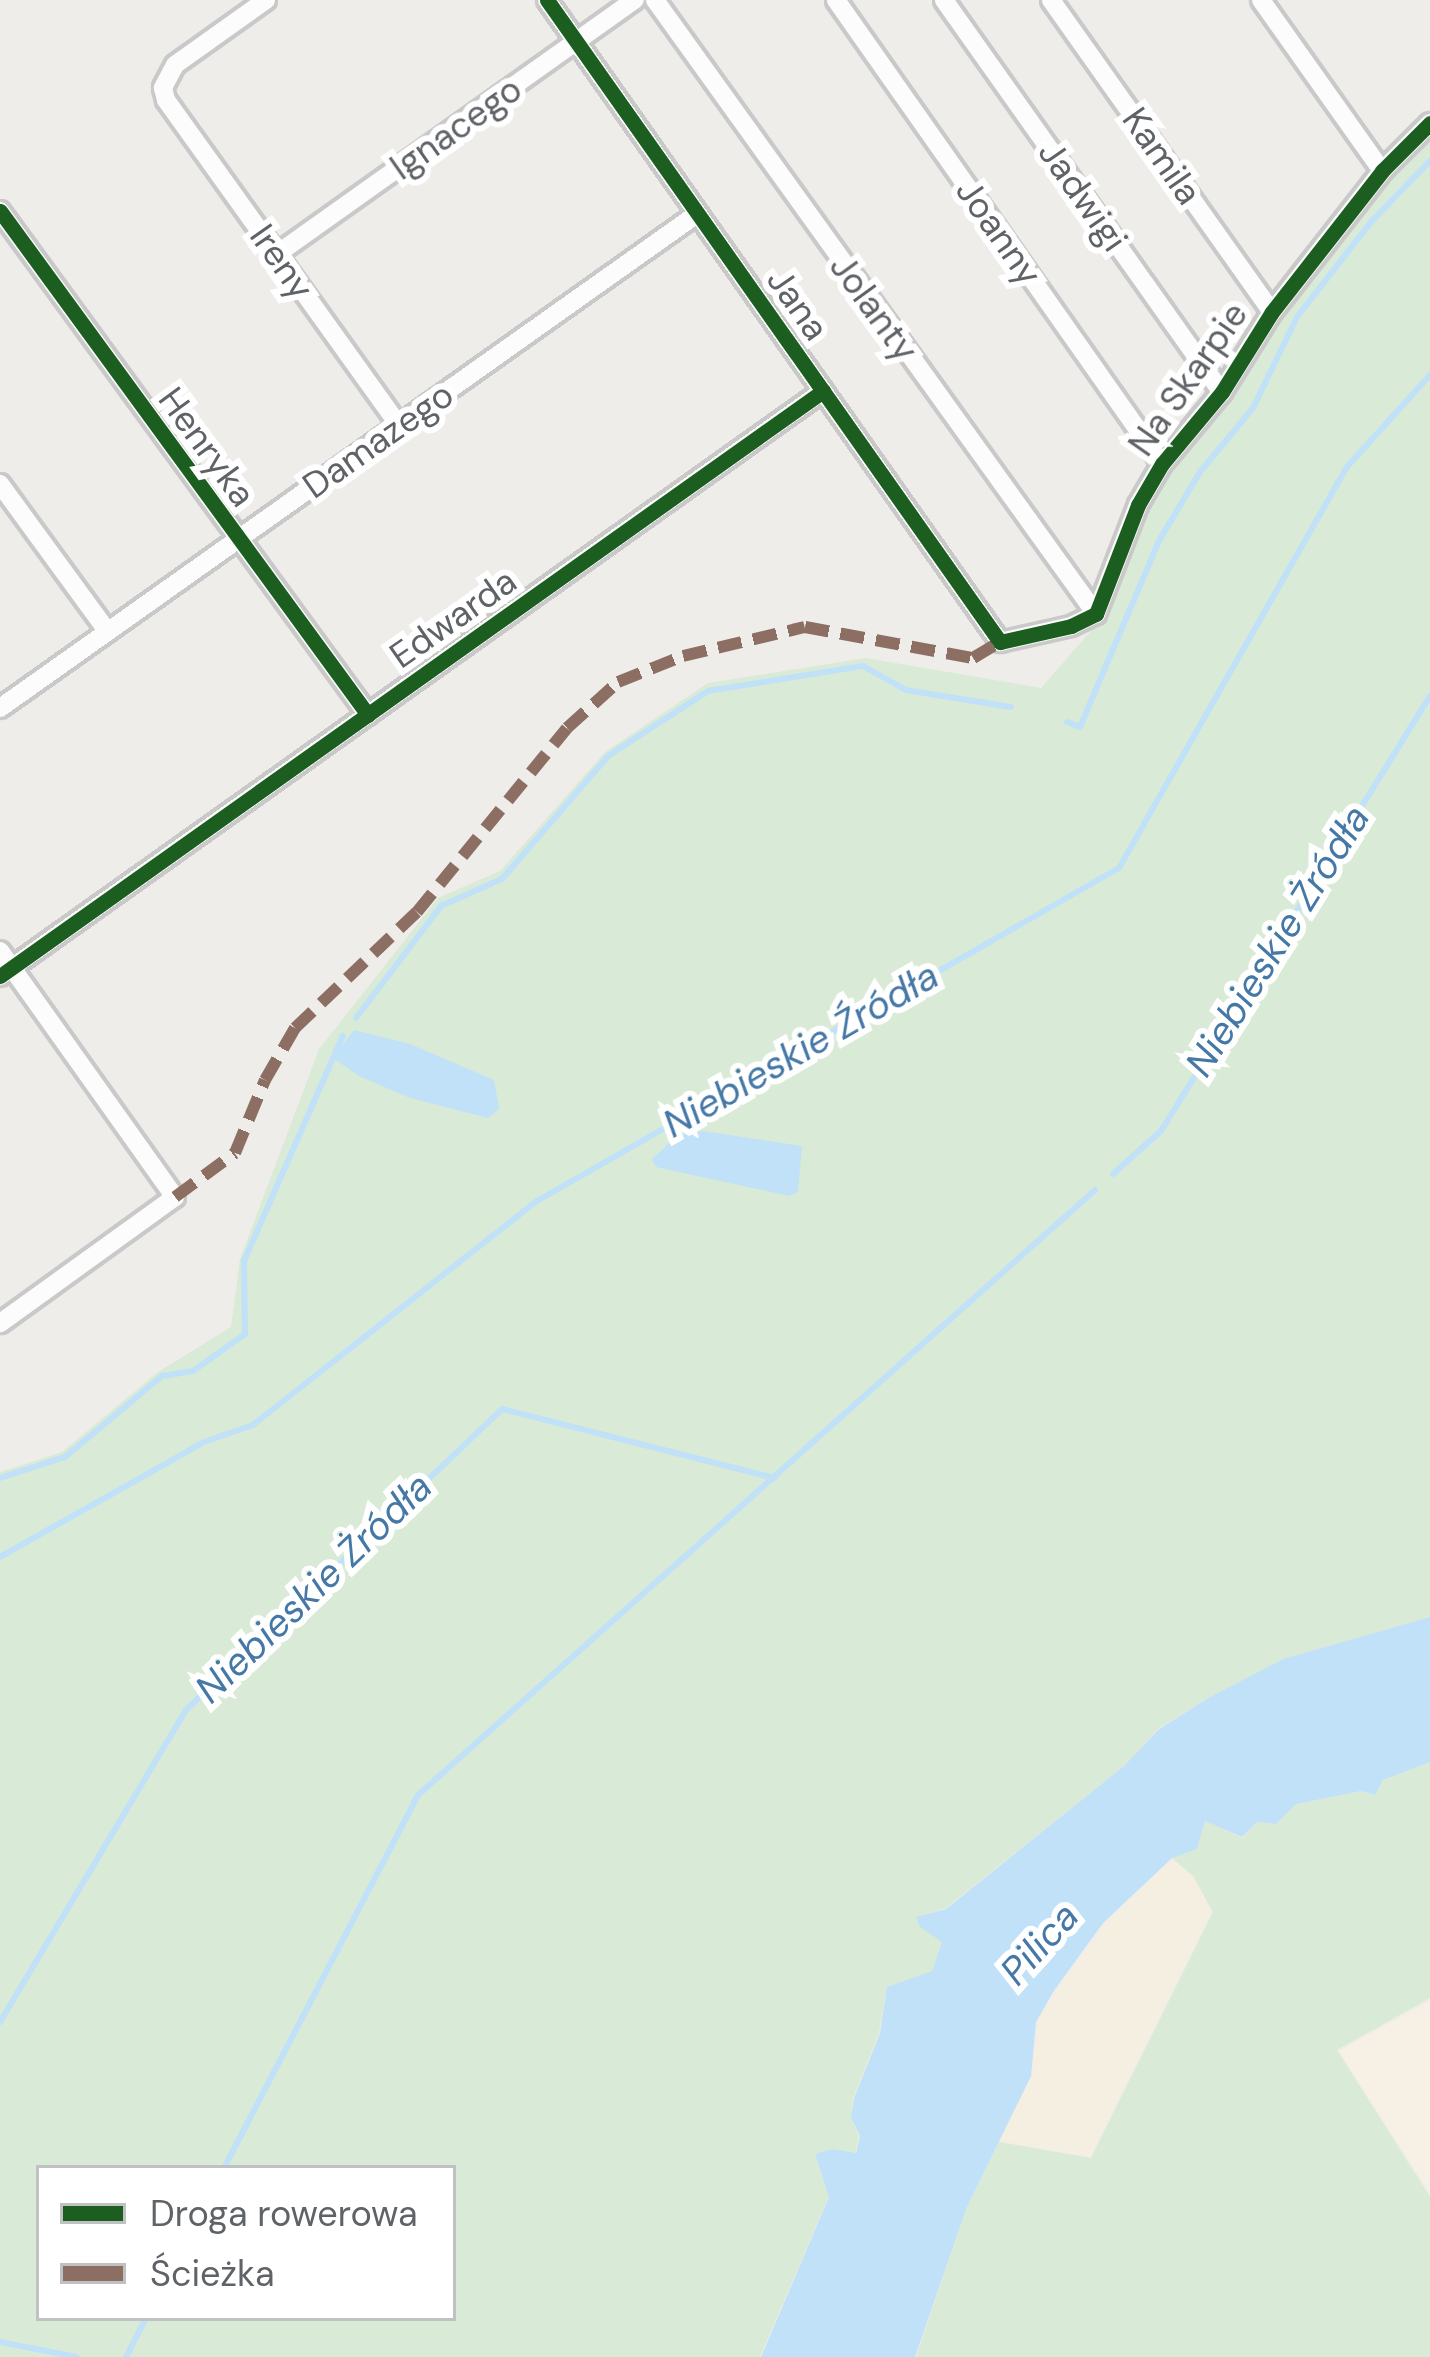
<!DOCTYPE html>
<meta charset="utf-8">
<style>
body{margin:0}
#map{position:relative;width:1430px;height:2357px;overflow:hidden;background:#efedea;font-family:"DM Sans",sans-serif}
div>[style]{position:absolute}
.commercial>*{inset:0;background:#f7f1e5}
.green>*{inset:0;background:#d9ead6}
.sand>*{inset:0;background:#f5efe1}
.water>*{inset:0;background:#c0e1f7}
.stream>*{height:6px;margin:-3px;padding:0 3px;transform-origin:3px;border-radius:3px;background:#c0e1f7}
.roads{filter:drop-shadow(3px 0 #c9c9ca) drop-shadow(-3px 0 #c9c9ca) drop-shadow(0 3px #c9c9ca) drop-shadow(0 -3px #c9c9ca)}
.minor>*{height:18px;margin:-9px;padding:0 9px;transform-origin:9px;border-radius:9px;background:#fdfcfc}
.quiet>*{height:12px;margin-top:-6px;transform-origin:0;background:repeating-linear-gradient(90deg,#8d6e63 0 24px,transparent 0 36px)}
.cycleway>*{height:15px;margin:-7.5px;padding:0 7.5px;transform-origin:7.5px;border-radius:7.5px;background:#1b5e20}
span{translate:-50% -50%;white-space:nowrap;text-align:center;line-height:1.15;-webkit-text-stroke:12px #fff;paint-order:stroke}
.street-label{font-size:36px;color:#5f6367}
.water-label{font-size:39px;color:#4578a7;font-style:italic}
.legend{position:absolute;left:36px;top:2165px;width:420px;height:156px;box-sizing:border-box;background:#fff;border:3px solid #bfc1c2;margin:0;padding:15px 21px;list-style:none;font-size:36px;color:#5f6367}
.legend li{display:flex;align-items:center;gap:24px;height:60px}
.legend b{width:60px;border:3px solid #bfc1c2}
</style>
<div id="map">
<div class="commercial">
<div style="clip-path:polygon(1430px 2001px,1430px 2193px,1339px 2051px)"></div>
</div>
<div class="green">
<div style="clip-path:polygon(evenodd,1430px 132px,1430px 1617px,1283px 1659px,1210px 1697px,1159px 1728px,1124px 1766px,946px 1908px,917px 1917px,919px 1926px,942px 1941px,932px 1972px,887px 1987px,879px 2033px,853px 2098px,851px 2118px,859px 2136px,855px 2154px,831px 2149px,815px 2154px,829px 2196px,760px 2357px,0 2357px,0 1472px,62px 1452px,158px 1372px,231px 1327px,240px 1259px,319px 1049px,438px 898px,500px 871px,605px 752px,708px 683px,866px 658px,1041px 688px,1103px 617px,1141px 507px,1280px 313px,1392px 170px,1430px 132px,39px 2168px,453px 2168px,453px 2318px,39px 2318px,39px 2168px)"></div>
<div style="clip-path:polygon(1430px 1762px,1430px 1998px,1337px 2050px,1430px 2197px,1430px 2357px,916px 2357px,967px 2207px,999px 2142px,1091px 2158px,1213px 1912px,1193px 1876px,1172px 1858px,1197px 1849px,1205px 1820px,1242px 1838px,1257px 1822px,1276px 1824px,1296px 1804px,1361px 1791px,1375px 1795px,1383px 1780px)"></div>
</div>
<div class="sand">
<div style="clip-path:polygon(1172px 1859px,1193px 1876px,1212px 1912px,1090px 2157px,999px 2141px,1032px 2076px,1038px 2021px,1055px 1992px,1105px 1924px)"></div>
</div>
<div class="water">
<div style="clip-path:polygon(354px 1030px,410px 1044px,494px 1080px,499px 1109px,488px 1118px,410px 1098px,359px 1076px,333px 1058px)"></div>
<div style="clip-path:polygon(703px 1131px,802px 1146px,798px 1192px,789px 1196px,656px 1167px,652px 1159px,678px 1135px)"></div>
<div style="clip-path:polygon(1430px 1617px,1430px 1762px,1383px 1780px,1375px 1795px,1361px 1791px,1296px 1804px,1276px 1824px,1257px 1822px,1242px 1837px,1205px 1821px,1197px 1849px,1172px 1858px,1103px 1923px,1053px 1992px,1036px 2022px,1031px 2076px,967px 2207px,915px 2357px,761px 2357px,829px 2197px,815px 2154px,832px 2149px,856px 2153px,860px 2136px,851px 2118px,854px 2098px,880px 2033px,887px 1987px,932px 1971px,942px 1942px,919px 1926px,916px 1917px,946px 1909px,1124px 1766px,1159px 1729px,1210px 1697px,1283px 1659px)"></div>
</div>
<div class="stream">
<div style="left:1067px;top:722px;width:14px;rotate:21deg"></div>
<div style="left:1080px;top:727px;width:202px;rotate:-67deg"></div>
<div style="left:1159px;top:541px;width:80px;rotate:-59.3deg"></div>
<div style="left:1200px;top:472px;width:83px;rotate:-50.4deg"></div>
<div style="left:1253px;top:408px;width:101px;rotate:-64.2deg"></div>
<div style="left:1297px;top:317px;width:120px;rotate:-52.1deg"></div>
<div style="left:1371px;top:222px;width:85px;rotate:-46deg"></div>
<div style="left:356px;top:1018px;width:141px;rotate:-52.8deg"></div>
<div style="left:441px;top:906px;width:67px;rotate:-23.9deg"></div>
<div style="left:502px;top:879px;width:162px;rotate:-49.2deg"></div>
<div style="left:608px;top:756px;width:119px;rotate:-33deg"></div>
<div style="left:708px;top:691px;width:157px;rotate:-9.2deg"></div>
<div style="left:863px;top:666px;width:49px;rotate:29.2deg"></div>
<div style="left:906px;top:690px;width:106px;rotate:9.2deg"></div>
<div style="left:1113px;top:1174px;width:64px;rotate:-41.9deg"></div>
<div style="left:1161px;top:1131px;width:511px;rotate:-58.27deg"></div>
<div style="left:0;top:1478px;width:68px;rotate:-17.9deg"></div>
<div style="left:65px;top:1457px;width:126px;rotate:-39.9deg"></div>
<div style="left:162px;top:1376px;width:31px;rotate:-9deg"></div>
<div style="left:193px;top:1371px;width:64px;rotate:-35.4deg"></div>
<div style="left:245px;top:1334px;width:73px;rotate:-90.8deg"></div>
<div style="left:244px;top:1261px;width:246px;rotate:-66.3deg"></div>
<div style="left:0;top:1557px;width:234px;rotate:-29.4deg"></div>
<div style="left:204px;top:1442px;width:52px;rotate:-19.1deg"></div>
<div style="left:253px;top:1425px;width:362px;rotate:-38.3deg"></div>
<div style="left:537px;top:1201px;width:671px;rotate:-29.78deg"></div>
<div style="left:1119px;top:868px;width:460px;rotate:-60.4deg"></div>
<div style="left:1346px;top:468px;width:125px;rotate:-47.9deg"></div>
<div style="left:0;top:2022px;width:363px;rotate:-59.2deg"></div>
<div style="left:186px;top:1710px;width:436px;rotate:-43.6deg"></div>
<div style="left:502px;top:1409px;width:281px;rotate:14.2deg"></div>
<div style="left:224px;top:2168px;width:420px;rotate:-62.5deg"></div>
<div style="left:418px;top:1795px;width:908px;rotate:-41.79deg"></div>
<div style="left:0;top:2342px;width:78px;rotate:11deg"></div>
<div style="left:126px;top:2357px;width:44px;rotate:-62.9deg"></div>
</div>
<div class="roads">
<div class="minor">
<div style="left:266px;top:0;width:112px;rotate:144.5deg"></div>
<div style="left:175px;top:65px;width:26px;rotate:118deg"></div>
<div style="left:163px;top:88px;width:12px;rotate:76deg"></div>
<div style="left:166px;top:100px;width:398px;rotate:54.4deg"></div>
<div style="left:547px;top:0;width:786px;rotate:54.79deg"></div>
<div style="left:1000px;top:642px;width:73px;rotate:-12.7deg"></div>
<div style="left:1071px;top:626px;width:28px;rotate:-26deg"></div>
<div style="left:1096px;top:614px;width:117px;rotate:-68.9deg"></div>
<div style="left:1138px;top:505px;width:48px;rotate:-59.7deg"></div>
<div style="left:1162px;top:464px;width:94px;rotate:-50.2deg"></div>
<div style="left:1222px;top:392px;width:94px;rotate:-58deg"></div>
<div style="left:1272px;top:312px;width:179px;rotate:-52deg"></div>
<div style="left:1382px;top:171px;width:68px;rotate:-45deg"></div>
<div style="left:655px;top:0;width:756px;rotate:54.31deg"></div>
<div style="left:836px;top:0;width:567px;rotate:54.91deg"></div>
<div style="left:944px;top:0;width:481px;rotate:54.7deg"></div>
<div style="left:1051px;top:0;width:382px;rotate:54.7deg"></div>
<div style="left:1261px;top:0;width:209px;rotate:54.7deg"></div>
<div style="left:0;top:211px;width:624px;rotate:53.86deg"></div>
<div style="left:277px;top:254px;width:439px;rotate:-35.4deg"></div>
<div style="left:0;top:484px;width:182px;rotate:53.9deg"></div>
<div style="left:0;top:708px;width:854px;rotate:-35.33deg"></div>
<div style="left:0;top:951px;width:302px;rotate:54.6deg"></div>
<div style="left:175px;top:1197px;width:216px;rotate:144.2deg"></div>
<div style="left:0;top:976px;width:1010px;rotate:-35.41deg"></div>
</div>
</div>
<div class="quiet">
<div style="left:175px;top:1197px;width:74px;rotate:-36.3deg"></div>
<div style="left:235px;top:1153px;width:79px;rotate:-67.7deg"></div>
<div style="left:265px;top:1080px;width:60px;rotate:-60deg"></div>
<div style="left:295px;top:1028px;width:168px;rotate:-43.6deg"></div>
<div style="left:417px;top:912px;width:237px;rotate:-50.8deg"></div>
<div style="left:567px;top:728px;width:69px;rotate:-42deg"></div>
<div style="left:618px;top:682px;width:70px;rotate:-21.8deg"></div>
<div style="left:683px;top:656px;width:125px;rotate:-13.4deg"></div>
<div style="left:805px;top:627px;width:171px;rotate:10.5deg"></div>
<div style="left:973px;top:658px;width:31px;rotate:-31deg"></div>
</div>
<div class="cycleway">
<div style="left:547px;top:0;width:786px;rotate:54.79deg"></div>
<div style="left:1000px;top:642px;width:73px;rotate:-12.7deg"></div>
<div style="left:1071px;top:626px;width:28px;rotate:-26deg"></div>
<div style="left:1096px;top:614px;width:117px;rotate:-68.9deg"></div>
<div style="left:1138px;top:505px;width:48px;rotate:-59.7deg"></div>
<div style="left:1162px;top:464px;width:94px;rotate:-50.2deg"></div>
<div style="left:1222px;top:392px;width:94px;rotate:-58deg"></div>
<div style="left:1272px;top:312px;width:179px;rotate:-52deg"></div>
<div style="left:1382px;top:171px;width:68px;rotate:-45deg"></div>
<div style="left:0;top:211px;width:624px;rotate:53.86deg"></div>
<div style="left:0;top:976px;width:1010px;rotate:-35.41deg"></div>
</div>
<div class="street-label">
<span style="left:456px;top:128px;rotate:-35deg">Ignacego</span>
<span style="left:1162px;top:156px;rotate:55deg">Kamila</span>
<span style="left:1083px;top:196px;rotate:55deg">Jadwigi</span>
<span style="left:999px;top:232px;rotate:55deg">Joanny</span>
<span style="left:282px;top:262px;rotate:55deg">Ireny</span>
<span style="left:798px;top:304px;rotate:55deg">Jana</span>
<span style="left:874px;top:308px;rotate:54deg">Jolanty</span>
<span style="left:1188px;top:379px;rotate:-55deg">Na Skarpie</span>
<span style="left:378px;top:440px;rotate:-35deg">Damazego</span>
<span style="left:207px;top:447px;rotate:54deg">Henryka</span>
<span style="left:453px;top:618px;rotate:-35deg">Edwarda</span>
</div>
<div class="water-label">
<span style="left:1278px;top:941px;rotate:-58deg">Niebieskie Żródła</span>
<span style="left:801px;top:1050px;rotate:-30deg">Niebieskie Źródła</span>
<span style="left:314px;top:1588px;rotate:-44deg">Niebieskie Żródła</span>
<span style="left:1040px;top:1944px;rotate:-48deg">Pilica</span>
</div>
<ul class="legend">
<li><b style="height:15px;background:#1b5e20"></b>Droga rowerowa</li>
<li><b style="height:15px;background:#8d6e63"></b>Ścieżka</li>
</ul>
</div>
